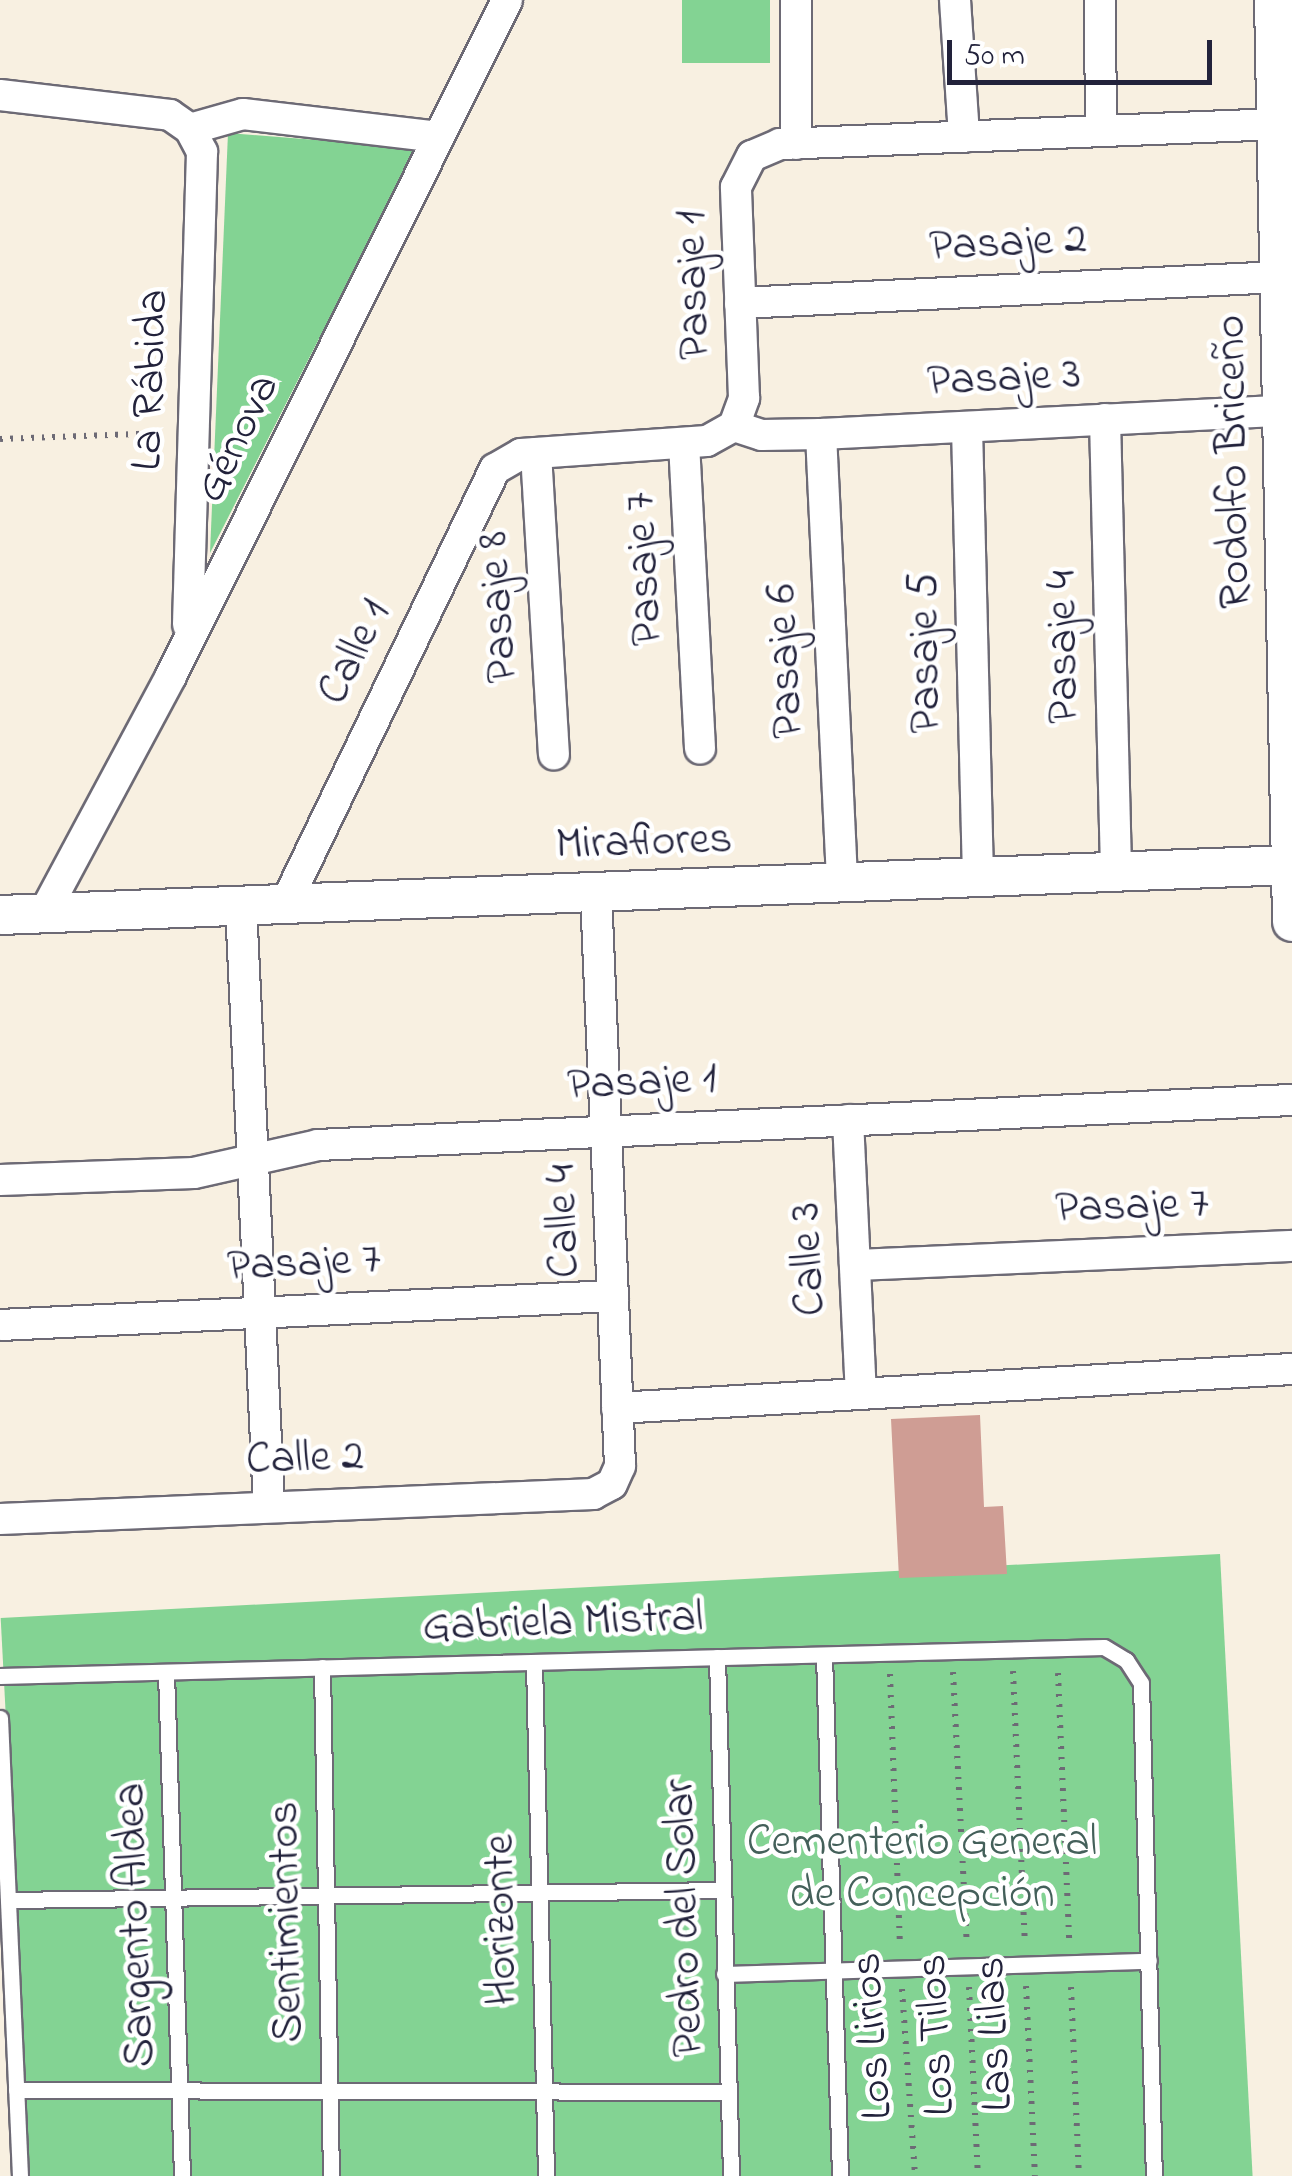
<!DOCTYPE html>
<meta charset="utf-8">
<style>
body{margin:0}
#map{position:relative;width:1292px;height:2176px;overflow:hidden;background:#f8f0e1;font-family:"Indie Flower",sans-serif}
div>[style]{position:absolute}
.green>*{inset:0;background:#83d393;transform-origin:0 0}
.building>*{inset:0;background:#cf9d94}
.path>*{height:6px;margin-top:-3px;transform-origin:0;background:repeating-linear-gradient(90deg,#6d6a75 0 2.5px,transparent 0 10.5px)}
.roads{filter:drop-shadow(2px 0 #6d6a75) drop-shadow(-2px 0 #6d6a75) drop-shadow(0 2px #6d6a75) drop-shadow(0 -2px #6d6a75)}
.service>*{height:15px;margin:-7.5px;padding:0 7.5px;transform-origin:7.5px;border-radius:7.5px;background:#fff}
.minor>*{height:30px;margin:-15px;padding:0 15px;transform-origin:15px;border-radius:15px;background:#fff}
.tertiary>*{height:38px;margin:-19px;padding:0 19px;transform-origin:19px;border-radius:19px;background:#fff}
span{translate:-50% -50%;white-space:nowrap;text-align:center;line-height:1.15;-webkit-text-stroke:9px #fff;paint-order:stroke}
.street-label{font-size:45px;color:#22223b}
.park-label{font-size:45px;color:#44605a}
.scale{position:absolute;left:947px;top:40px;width:265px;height:45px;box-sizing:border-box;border:5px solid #22223b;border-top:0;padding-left:12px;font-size:30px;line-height:35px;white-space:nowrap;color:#22223b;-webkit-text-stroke:8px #fff;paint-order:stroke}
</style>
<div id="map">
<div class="green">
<div style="left:682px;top:0;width:88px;height:63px"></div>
<div style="clip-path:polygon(228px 133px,416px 148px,210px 553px)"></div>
<div style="left:1220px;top:1554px;width:623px;height:1221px;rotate:87deg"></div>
</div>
<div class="building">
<div style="clip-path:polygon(980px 1415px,984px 1507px,1003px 1506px,1007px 1574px,899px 1578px,891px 1419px)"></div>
</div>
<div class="path">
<div style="left:0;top:439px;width:164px;rotate:-2.1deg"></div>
<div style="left:1013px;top:1671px;width:272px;rotate:87.5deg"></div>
<div style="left:953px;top:1672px;width:273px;rotate:87.1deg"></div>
<div style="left:1058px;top:1673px;width:267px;rotate:87.6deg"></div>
<div style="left:890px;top:1674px;width:272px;rotate:87.9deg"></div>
<div style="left:1026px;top:1986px;width:190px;rotate:87.3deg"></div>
<div style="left:969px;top:1987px;width:189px;rotate:87.3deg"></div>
<div style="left:1071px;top:1987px;width:189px;rotate:87.6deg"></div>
<div style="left:902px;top:1989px;width:187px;rotate:86deg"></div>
</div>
<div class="roads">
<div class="service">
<div style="left:824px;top:1655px;width:521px;rotate:88.24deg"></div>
<div style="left:717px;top:1657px;width:519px;rotate:88.45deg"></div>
<div style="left:534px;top:1662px;width:514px;rotate:88.66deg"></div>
<div style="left:322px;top:1667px;width:509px;rotate:88.99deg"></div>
<div style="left:166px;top:1672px;width:504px;rotate:88.18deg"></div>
<div style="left:0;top:1676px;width:1104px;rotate:-1.5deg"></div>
<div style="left:1104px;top:1647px;width:26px;rotate:31deg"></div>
<div style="left:1126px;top:1660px;width:27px;rotate:57deg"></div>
<div style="left:1141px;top:1683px;width:493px;rotate:88.5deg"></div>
<div style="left:0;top:1718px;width:458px;rotate:87.5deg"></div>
<div style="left:8px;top:1900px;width:712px;rotate:-0.8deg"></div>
<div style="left:724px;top:1974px;width:425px;rotate:-1.8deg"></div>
<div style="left:16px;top:2090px;width:712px;rotate:0.16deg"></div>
</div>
<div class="minor">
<div style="left:796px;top:0;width:144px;rotate:90deg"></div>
<div style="left:955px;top:0;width:137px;rotate:86.2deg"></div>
<div style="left:1100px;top:0;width:131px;rotate:89.6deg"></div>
<div style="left:0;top:95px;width:171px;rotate:6.7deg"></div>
<div style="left:170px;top:115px;width:24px;rotate:35deg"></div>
<div style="left:190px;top:129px;width:26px;rotate:62deg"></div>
<div style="left:202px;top:152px;width:473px;rotate:91.7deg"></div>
<div style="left:190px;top:129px;width:55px;rotate:-15.8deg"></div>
<div style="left:243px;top:114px;width:197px;rotate:6.7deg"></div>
<div style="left:740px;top:303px;width:540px;rotate:-2.76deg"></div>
<div style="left:1105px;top:419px;width:453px;rotate:88.6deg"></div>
<div style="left:734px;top:426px;width:29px;rotate:18deg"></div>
<div style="left:762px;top:435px;width:59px;rotate:-1deg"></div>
<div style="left:821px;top:434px;width:461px;rotate:-2.9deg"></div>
<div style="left:967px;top:427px;width:451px;rotate:88.6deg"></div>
<div style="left:821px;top:434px;width:449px;rotate:87.3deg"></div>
<div style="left:684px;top:443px;width:306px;rotate:87deg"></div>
<div style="left:536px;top:453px;width:302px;rotate:86.6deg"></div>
<div style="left:285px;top:905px;width:484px;rotate:-64.3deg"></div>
<div style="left:495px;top:469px;width:30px;rotate:-30deg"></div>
<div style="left:521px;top:454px;width:186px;rotate:-4deg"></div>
<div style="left:707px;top:441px;width:31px;rotate:-29deg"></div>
<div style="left:734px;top:426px;width:30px;rotate:-70deg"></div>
<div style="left:744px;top:398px;width:211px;rotate:-92.2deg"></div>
<div style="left:736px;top:187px;width:35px;rotate:-63deg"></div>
<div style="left:752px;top:156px;width:30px;rotate:-23deg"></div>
<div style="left:780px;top:144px;width:496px;rotate:-2.3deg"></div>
<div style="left:241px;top:906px;width:601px;rotate:87.33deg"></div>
<div style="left:44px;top:913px;width:269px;rotate:-61.8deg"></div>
<div style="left:171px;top:676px;width:755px;rotate:-63.57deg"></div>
<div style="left:848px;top:1120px;width:273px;rotate:87.3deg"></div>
<div style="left:0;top:1180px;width:194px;rotate:-2.1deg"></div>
<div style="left:194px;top:1173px;width:127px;rotate:-12.7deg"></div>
<div style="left:318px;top:1145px;width:975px;rotate:-2.65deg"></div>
<div style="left:855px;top:1265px;width:437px;rotate:-2.5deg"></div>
<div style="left:0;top:1325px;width:614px;rotate:-2.71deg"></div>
<div style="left:617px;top:1408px;width:676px;rotate:-3.31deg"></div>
<div style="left:0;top:1519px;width:594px;rotate:-2.41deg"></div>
<div style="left:593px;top:1494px;width:21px;rotate:-28deg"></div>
<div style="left:612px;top:1484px;width:20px;rotate:-66deg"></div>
<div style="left:620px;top:1466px;width:574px;rotate:-92.4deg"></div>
</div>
<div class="tertiary">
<div style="left:1274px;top:0;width:922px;rotate:88.88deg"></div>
<div style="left:0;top:915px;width:1293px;rotate:-2.22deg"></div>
</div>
</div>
<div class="street-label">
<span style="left:1008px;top:245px;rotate:-3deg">Pasaje 2</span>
<span style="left:695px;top:285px;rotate:-92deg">Pasaje 1</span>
<span style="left:152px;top:380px;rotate:-88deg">La Rábida</span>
<span style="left:1004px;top:380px;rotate:-3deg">Pasaje 3</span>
<span style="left:239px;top:439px;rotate:-64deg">Génova</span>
<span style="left:1235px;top:462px;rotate:-91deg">Rodolfo Briceño</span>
<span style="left:646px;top:569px;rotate:-93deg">Pasaje 7</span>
<span style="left:500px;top:607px;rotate:-94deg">Pasaje 8</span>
<span style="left:1065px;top:647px;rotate:-91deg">Pasaje 4</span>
<span style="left:356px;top:653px;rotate:-64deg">Calle 1</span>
<span style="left:927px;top:653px;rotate:-91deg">Pasaje 5</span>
<span style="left:787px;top:661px;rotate:-93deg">Pasaje 6</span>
<span style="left:644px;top:844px;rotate:-2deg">Miraflores</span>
<span style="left:642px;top:1084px;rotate:-3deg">Pasaje 1</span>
<span style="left:1132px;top:1208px;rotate:-2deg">Pasaje 7</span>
<span style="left:565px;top:1221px;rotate:-92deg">Calle 4</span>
<span style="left:810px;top:1259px;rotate:-93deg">Calle 3</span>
<span style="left:304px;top:1265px;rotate:-3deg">Pasaje 7</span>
<span style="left:305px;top:1460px;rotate:-2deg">Calle 2</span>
<span style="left:563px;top:1624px;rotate:-2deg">Gabriela Mistral</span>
<span style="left:686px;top:1918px;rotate:-92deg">Pedro del Solar</span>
<span style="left:503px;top:1920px;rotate:-91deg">Horizonte</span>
<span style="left:288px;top:1922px;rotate:-91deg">Sentimientos</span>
<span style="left:137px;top:1925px;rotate:-92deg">Sargento Aldea</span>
<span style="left:996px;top:2034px;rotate:-93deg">Las Lilas</span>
<span style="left:938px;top:2035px;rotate:-93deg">Los Tilos</span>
<span style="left:874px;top:2036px;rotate:-94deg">Los Lirios</span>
</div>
<div class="park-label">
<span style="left:922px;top:1870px">Cementerio General<br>de Concepción</span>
</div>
<div class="scale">50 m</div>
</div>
